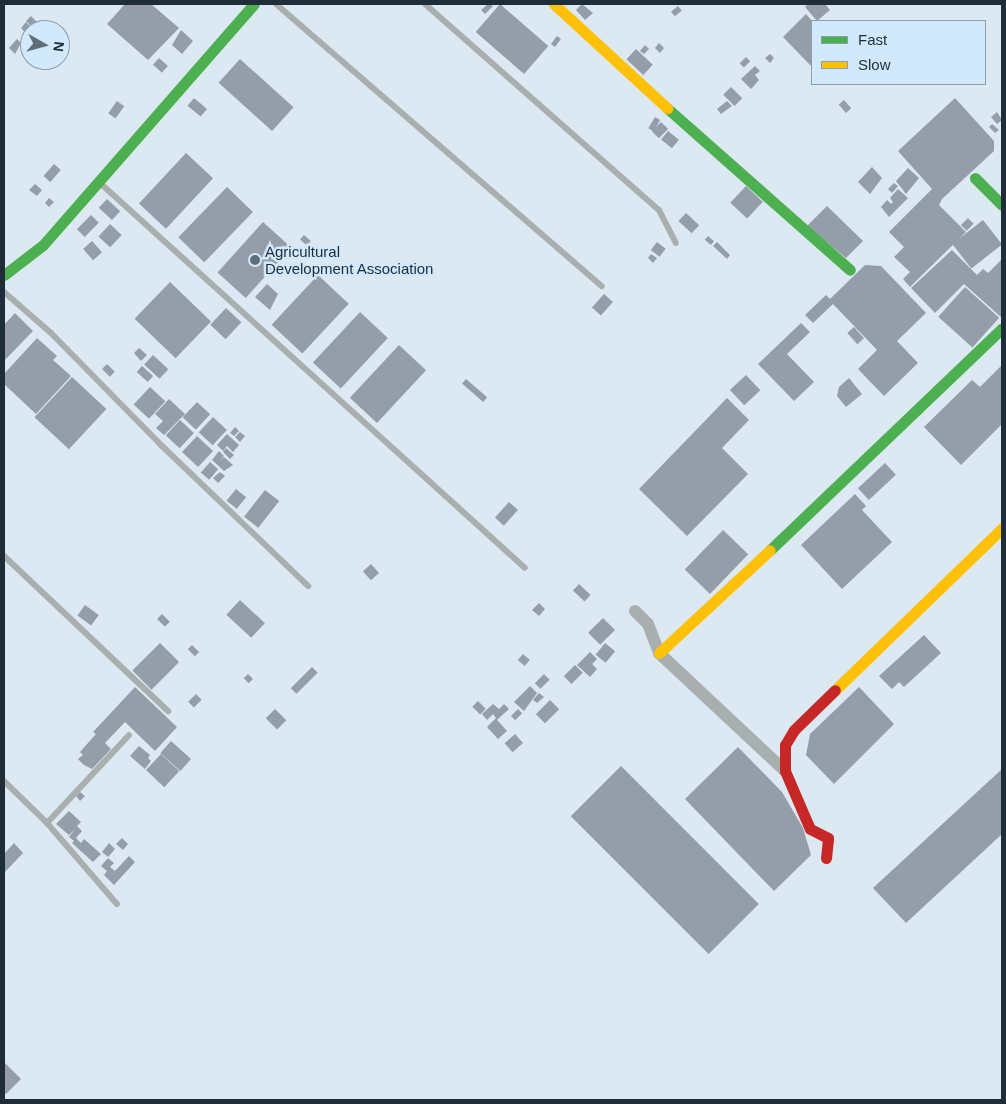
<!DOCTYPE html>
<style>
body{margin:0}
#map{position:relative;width:1006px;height:1104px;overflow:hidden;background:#dce8f2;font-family:Arial,sans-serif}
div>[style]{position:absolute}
.building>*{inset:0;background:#949da8;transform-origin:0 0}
.lane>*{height:6px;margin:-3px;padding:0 3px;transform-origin:3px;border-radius:3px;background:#a9aeae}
.street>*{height:12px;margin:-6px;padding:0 6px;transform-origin:6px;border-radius:6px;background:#a9aeae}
.fast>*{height:11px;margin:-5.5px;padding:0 5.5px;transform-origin:5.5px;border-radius:5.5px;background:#4caf50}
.slow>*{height:11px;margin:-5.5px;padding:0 5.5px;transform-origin:5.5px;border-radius:5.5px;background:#ffc107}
.jam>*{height:11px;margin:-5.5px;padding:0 5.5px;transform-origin:5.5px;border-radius:5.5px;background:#c62828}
.dots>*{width:14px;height:14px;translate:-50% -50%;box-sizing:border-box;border:2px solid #d2e9fc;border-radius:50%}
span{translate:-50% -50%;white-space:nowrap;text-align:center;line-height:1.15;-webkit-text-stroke:5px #d2e9fc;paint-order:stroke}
.poi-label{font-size:15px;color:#1e2d38}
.left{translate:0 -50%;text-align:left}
.frame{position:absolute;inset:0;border:5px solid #1e2d38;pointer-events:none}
.legend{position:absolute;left:811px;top:20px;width:175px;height:65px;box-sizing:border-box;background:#d2e9fc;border:1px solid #8a9eae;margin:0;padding:6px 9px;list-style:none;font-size:15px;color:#1e2d38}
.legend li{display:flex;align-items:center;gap:10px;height:25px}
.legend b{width:25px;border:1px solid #8a9eae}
.north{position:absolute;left:20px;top:20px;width:50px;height:50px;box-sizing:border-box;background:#d2e9fc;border:1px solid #8a9eae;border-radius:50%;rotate:97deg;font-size:14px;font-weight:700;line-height:20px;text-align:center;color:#1e2d38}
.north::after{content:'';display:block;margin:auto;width:18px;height:22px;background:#606e79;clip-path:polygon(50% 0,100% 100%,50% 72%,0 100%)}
</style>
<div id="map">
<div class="building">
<div style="clip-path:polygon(125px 4px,151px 4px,179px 28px,148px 60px,107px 24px)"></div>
<div style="clip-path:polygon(488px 4px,493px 6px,485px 14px,481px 10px)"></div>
<div style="left:500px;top:4px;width:64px;height:37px;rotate:41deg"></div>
<div style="clip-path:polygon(582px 4px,593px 13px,585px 20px,576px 10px)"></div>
<div style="clip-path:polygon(808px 4px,825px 4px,830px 10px,817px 21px,805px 7px)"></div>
<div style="left:678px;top:6px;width:6px;height:9px;rotate:51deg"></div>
<div style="clip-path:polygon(806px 14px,812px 21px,812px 67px,783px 37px)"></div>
<div style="left:31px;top:16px;width:11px;height:7px;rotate:45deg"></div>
<div style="clip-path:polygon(26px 22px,34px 30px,30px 30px,28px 36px,21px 28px)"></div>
<div style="clip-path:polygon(181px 30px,193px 41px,182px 54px,172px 45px)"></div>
<div style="left:557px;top:36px;width:5px;height:10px;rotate:37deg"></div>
<div style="clip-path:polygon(17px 39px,21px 43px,15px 54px,9px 48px)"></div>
<div style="clip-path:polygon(659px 43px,664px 48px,660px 53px,655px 48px)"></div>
<div style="clip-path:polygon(645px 45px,649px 49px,644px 54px,640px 51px)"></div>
<div style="left:636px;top:49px;width:23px;height:14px;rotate:43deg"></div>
<div style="clip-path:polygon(770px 54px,774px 58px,770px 63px,765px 58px)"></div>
<div style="left:746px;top:57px;width:6px;height:9px;rotate:45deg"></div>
<div style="left:159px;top:58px;width:12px;height:9px;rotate:42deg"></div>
<div style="left:240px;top:59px;width:72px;height:32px;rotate:42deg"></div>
<div style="clip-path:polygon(755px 66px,760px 71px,755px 75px,759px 80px,751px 89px,741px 79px)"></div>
<div style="left:731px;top:87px;width:16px;height:11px;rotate:45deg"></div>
<div style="left:194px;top:98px;width:17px;height:10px;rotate:40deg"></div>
<div style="clip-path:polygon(955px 98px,994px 141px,994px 151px,942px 199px,939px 205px,966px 232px,910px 287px,903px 279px,910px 272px,894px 257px,904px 247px,889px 232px,932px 189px,898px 151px)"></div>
<div style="left:844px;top:100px;width:11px;height:7px;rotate:49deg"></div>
<div style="left:117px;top:101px;width:9px;height:15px;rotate:36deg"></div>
<div style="clip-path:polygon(727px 101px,732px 106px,721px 114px,717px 109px)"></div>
<div style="clip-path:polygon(997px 112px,1002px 120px,997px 124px,991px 117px)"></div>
<div style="left:655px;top:117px;width:6px;height:13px;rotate:31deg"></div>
<div style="left:661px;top:122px;width:10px;height:13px;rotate:45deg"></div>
<div style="clip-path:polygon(992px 124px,999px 130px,995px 133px,989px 127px)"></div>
<div style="left:668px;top:131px;width:14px;height:11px;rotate:39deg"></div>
<div style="left:186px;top:153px;width:37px;height:69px;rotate:43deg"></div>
<div style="left:54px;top:164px;width:9px;height:16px;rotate:41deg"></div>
<div style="clip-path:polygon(872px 167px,882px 178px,870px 194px,858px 182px)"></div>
<div style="clip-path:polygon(908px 168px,919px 178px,906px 194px,896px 181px)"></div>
<div style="clip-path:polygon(894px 183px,898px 186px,892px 193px,888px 189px)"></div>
<div style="clip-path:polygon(35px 184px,42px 190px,37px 196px,29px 190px)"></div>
<div style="left:746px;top:186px;width:23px;height:23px;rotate:43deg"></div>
<div style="left:227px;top:187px;width:36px;height:70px;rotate:44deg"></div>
<div style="clip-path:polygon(898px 189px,908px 198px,889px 217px,881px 207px,887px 200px,891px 204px,893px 202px,890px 198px)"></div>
<div style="clip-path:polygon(49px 198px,54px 202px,49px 207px,45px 203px)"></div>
<div style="left:107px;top:199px;width:18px;height:12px;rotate:43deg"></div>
<div style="clip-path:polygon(827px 206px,863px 241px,846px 258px,807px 226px)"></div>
<div style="left:686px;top:213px;width:18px;height:11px;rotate:43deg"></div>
<div style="left:91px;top:215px;width:11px;height:20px;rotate:45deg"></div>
<div style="left:968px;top:218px;width:8px;height:10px;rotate:45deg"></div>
<div style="left:983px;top:220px;width:31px;height:39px;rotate:52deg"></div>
<div style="left:263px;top:222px;width:38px;height:68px;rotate:42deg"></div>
<div style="left:110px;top:224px;width:16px;height:17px;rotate:43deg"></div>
<div style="left:304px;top:235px;width:9px;height:6px;rotate:41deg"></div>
<div style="left:708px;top:236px;width:8px;height:5px;rotate:40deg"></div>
<div style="left:92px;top:241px;width:15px;height:12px;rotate:48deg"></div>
<div style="left:657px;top:242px;width:11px;height:10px;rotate:38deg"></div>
<div style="clip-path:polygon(717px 242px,730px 255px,727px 259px,713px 246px)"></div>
<div style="clip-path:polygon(952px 250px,977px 275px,983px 269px,988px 273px,1002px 259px,1002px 318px,964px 284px,935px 313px,911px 288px)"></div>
<div style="clip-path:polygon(651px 254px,657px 258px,653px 263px,648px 258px)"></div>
<div style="clip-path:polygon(865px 265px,881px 266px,926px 313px,897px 341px,918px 363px,884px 396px,858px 369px,877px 350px,833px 304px,813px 323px,805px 315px,826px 295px,830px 299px)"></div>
<div style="left:318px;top:275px;width:42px;height:68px;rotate:43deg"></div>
<div style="left:170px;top:282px;width:57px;height:51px;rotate:44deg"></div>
<div style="clip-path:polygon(267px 284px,278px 294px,270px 310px,255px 297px)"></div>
<div style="left:965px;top:287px;width:46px;height:40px;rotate:42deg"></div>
<div style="left:604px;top:294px;width:12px;height:18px;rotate:42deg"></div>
<div style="left:226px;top:308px;width:21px;height:23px;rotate:43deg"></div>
<div style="left:360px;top:312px;width:38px;height:69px;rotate:43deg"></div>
<div style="clip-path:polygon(15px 313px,33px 331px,4px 361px,4px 325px)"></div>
<div style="clip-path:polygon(801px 323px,810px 332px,787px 354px,814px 382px,794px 401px,758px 364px)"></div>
<div style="left:854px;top:327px;width:15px;height:9px;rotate:48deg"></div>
<div style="clip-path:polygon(37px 338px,57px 356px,53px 360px,71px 376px,36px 414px,4px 384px,4px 374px)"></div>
<div style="left:399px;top:345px;width:37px;height:72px;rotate:43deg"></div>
<div style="clip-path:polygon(139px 348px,147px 355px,141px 361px,134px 353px)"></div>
<div style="left:153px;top:355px;width:21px;height:13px;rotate:43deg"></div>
<div style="left:107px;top:364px;width:11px;height:7px;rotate:45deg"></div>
<div style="clip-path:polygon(1002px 365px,1002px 424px,961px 465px,924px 427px,972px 380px,980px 387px)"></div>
<div style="left:142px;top:366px;width:15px;height:8px;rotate:42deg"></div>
<div style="left:746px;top:375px;width:21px;height:22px;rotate:47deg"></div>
<div style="left:72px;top:377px;width:47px;height:55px;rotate:43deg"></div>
<div style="clip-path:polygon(849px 378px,862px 394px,846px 407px,837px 396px,839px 387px)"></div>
<div style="left:466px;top:379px;width:28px;height:6px;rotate:41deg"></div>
<div style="left:150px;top:387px;width:21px;height:24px;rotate:43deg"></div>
<div style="clip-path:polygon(727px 398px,749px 420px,722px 448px,748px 474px,687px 536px,639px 489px)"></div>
<div style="clip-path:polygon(169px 399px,185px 414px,164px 435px,156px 428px,163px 421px,155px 414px)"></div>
<div style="left:197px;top:402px;width:18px;height:21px;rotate:43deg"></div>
<div style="left:213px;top:417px;width:19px;height:21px;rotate:43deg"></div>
<div style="left:180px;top:420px;width:19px;height:21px;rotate:43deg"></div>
<div style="clip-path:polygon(235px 427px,239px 431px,234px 436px,230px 433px)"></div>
<div style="clip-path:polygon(240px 432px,245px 436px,240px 442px,235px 437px)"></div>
<div style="clip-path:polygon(227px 434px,239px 445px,233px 452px,227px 446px,223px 451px,217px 445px)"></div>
<div style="left:197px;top:436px;width:22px;height:22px;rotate:43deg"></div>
<div style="clip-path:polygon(226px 448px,234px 455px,230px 459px,223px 452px)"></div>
<div style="clip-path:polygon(219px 451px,224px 456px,220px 460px,224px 457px,233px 465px,224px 471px,212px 460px)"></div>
<div style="left:210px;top:462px;width:11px;height:14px;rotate:41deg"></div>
<div style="left:885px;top:463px;width:16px;height:37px;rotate:47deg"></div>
<div style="clip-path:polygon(220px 472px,225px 476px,218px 483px,213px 478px)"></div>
<div style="left:236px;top:489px;width:13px;height:15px;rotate:39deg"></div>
<div style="left:265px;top:490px;width:18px;height:34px;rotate:38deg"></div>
<div style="clip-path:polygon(855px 494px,866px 506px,862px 510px,892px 542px,842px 589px,801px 545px)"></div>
<div style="left:509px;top:502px;width:12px;height:21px;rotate:42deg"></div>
<div style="left:723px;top:530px;width:35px;height:55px;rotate:44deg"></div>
<div style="left:371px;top:564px;width:12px;height:11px;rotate:48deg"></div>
<div style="left:579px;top:584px;width:16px;height:9px;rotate:43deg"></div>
<div style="left:240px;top:600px;width:34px;height:20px;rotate:43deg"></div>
<div style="clip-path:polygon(539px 603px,545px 609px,539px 616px,532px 610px)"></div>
<div style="left:85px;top:605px;width:17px;height:13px;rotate:36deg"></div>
<div style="left:162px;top:614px;width:11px;height:7px;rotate:45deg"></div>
<div style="left:603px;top:618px;width:17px;height:21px;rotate:45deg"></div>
<div style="clip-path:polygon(924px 635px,941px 653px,904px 687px,899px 682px,892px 689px,879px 676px)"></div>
<div style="left:160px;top:643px;width:27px;height:39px;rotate:45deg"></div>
<div style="left:605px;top:643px;width:13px;height:15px;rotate:39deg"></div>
<div style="left:192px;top:645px;width:10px;height:6px;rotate:45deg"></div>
<div style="clip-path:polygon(590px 652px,597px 659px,592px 664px,597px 669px,590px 677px,577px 665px)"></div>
<div style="left:523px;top:654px;width:9px;height:8px;rotate:41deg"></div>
<div style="left:575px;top:665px;width:11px;height:16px;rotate:45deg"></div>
<div style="left:312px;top:667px;width:8px;height:30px;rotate:45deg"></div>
<div style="left:248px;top:674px;width:7px;height:6px;rotate:45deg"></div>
<div style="left:544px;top:674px;width:8px;height:13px;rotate:45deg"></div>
<div style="clip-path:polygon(530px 686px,537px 693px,524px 711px,514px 702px)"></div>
<div style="clip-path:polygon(135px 687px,177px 727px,155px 751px,125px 722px,105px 743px,111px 749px,92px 769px,84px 765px,78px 759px,83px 755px,80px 752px,96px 734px,93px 732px)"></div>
<div style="clip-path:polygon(859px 687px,894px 724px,834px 784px,806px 755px,810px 734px)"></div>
<div style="clip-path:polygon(539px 693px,544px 697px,537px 703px,533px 700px)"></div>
<div style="left:196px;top:694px;width:8px;height:11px;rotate:45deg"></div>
<div style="left:550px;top:700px;width:13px;height:20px;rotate:45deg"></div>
<div style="left:478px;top:701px;width:11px;height:8px;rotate:45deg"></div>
<div style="clip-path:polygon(493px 704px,499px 709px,504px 704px,509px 709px,497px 720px,507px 731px,498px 739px,487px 727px,496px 718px,493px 714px,487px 720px,482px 714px)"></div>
<div style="left:275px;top:709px;width:16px;height:13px;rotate:45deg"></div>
<div style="left:518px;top:709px;width:6px;height:10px;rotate:45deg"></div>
<div style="left:515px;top:734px;width:12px;height:14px;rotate:48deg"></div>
<div style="left:171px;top:741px;width:27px;height:16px;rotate:42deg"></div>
<div style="clip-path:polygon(139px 746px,150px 755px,148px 758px,151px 761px,145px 769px,130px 756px)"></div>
<div style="clip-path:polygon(738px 747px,782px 792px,803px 828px,811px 855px,774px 891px,685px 799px)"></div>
<div style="left:161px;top:754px;width:25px;height:22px;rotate:43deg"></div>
<div style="left:621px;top:766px;width:195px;height:71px;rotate:45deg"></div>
<div style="clip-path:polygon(1002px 769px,1002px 834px,906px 923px,873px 888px)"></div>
<div style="clip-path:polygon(80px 792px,85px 796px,80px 801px,76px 796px)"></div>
<div style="clip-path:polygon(69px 811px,81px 822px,77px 826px,82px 831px,76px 838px,81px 843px,84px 839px,101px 854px,93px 862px,72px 843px,74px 841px,69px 837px,75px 829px,69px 835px,56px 824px)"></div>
<div style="clip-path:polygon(122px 838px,128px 844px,123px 850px,116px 844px)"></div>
<div style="clip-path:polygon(14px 843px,23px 853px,5px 872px,4px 854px)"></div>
<div style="clip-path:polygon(109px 843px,115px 849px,108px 857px,102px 852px)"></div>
<div style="clip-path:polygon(129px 856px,135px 862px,114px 885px,104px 875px,107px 871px,101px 866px,108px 858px,114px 863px,110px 867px,115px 871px)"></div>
<div style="clip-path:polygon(4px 1062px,21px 1079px,6px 1094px,4px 1092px)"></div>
</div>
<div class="lane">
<div style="left:276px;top:4px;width:431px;rotate:40.9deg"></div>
<div style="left:425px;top:4px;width:312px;rotate:41.4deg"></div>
<div style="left:659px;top:210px;width:37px;rotate:63deg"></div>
<div style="left:100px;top:183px;width:573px;rotate:42.17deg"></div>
<div style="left:4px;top:292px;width:62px;rotate:41.1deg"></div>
<div style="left:51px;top:333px;width:157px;rotate:45.5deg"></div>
<div style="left:161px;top:445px;width:204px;rotate:43.8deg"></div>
<div style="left:4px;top:556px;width:226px;rotate:43.4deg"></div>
<div style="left:4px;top:781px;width:60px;rotate:44.3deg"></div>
<div style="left:47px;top:823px;width:107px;rotate:49.2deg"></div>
<div style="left:47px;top:823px;width:120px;rotate:-47deg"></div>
</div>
<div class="street">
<div style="left:635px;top:611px;width:18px;rotate:45deg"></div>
<div style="left:648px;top:624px;width:31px;rotate:69deg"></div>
<div style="left:659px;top:653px;width:173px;rotate:43.1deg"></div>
</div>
<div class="fast">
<div style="left:667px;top:108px;width:244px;rotate:41.5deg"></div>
<div style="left:975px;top:178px;width:38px;rotate:45deg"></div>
<div style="left:4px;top:275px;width:49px;rotate:-37.6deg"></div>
<div style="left:43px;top:245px;width:320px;rotate:-48.8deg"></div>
<div style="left:770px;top:550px;width:321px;rotate:-43.7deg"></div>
</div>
<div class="slow">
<div style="left:554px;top:4px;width:154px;rotate:42.6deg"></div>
<div style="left:659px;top:653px;width:151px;rotate:-42.9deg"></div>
<div style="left:835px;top:690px;width:233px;rotate:-44.1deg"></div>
</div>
<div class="jam">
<div style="left:826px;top:858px;width:20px;rotate:-84deg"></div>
<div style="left:828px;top:838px;width:20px;rotate:-153deg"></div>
<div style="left:810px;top:829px;width:63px;rotate:-113.3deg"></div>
<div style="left:785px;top:771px;width:26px;rotate:-90deg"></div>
<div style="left:785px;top:745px;width:17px;rotate:-59deg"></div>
<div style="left:794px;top:730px;width:57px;rotate:-44.3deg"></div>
</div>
<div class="dots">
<div style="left:255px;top:260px;background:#606e79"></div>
</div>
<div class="poi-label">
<span class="left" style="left:265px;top:260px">Agricultural<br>Development Association</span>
</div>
<div class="frame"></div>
<ul class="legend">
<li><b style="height:6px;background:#4caf50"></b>Fast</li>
<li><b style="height:6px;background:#ffc107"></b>Slow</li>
</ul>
<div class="north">N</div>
</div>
